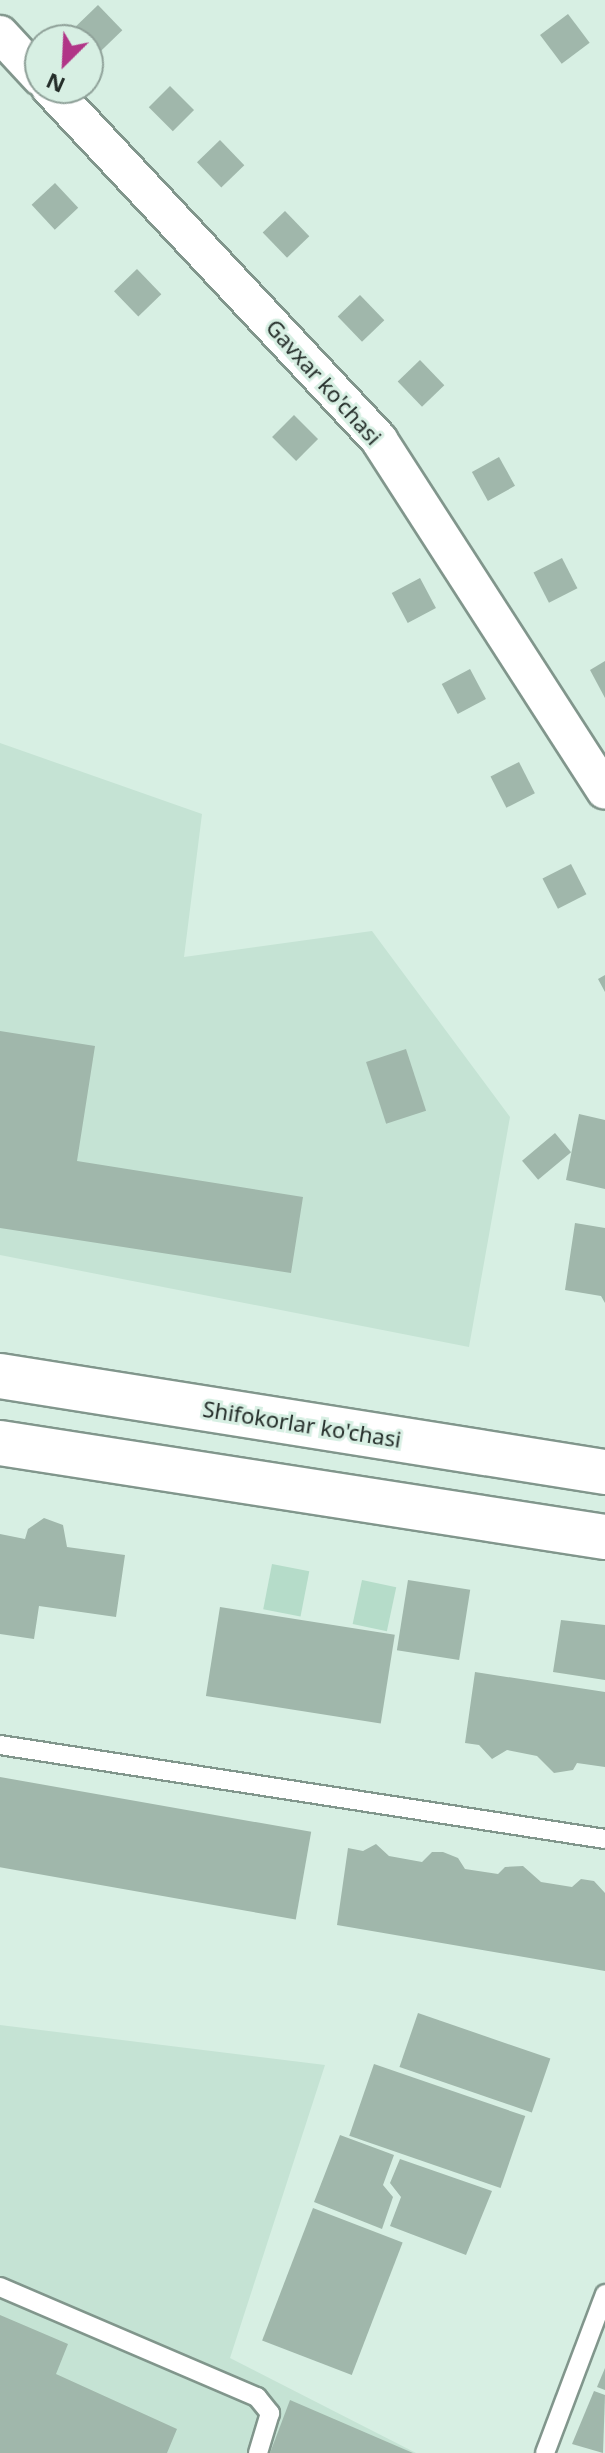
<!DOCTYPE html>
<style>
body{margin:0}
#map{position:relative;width:605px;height:2453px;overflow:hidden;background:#d7efe3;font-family:"Noto Sans",sans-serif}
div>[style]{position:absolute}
.built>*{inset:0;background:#c5e3d4}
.green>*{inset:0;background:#b5dcc9;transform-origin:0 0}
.building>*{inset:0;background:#a0b7ab;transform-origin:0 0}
.roads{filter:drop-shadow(2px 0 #81968c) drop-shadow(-2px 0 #81968c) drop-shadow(0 2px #81968c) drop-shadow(0 -2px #81968c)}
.service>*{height:18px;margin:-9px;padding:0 9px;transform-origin:9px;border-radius:9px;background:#fff}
.minor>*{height:36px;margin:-18px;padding:0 18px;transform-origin:18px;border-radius:18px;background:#fff}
.secondary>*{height:44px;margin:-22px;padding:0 22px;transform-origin:22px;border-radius:22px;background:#fff}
span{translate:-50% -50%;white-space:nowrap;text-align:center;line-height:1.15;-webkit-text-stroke:6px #d7efe3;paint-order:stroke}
.street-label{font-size:22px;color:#242d29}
.north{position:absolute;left:24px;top:24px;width:80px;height:80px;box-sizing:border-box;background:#d7efe3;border:2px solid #8fa199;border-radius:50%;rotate:204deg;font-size:22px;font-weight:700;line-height:32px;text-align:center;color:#242d29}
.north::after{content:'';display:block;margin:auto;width:28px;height:36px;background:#b13587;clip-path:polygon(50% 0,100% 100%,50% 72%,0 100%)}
</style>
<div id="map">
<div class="built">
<div style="clip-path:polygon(0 743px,202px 814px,184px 957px,372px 931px,510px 1117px,469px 1347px,0 1255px)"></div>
<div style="clip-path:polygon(0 2025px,325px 2065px,230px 2358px,416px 2453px,0 2453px)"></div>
</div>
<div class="green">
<div style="left:272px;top:1564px;width:38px;height:46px;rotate:11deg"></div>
<div style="left:362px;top:1580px;width:35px;height:45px;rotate:12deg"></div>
</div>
<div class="building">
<div style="left:98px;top:5px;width:35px;height:32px;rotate:46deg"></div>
<div style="left:568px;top:14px;width:36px;height:35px;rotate:53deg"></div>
<div style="left:170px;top:86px;width:34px;height:30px;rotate:45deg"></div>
<div style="left:220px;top:140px;width:35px;height:32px;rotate:46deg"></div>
<div style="left:55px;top:183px;width:34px;height:32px;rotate:47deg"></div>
<div style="left:285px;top:211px;width:35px;height:31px;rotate:46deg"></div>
<div style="left:137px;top:269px;width:35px;height:32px;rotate:46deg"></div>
<div style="left:360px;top:295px;width:35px;height:31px;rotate:46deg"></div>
<div style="left:420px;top:360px;width:35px;height:31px;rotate:46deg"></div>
<div style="left:294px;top:415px;width:34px;height:31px;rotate:45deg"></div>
<div style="left:499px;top:457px;width:33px;height:31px;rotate:61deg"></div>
<div style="left:562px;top:558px;width:34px;height:32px;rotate:63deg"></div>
<div style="left:420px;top:578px;width:34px;height:32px;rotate:62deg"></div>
<div style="clip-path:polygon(605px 661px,605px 698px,590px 670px)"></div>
<div style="left:470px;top:669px;width:34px;height:32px;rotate:62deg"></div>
<div style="left:519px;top:762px;width:35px;height:32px;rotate:63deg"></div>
<div style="left:571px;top:864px;width:34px;height:32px;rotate:63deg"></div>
<div style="clip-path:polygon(605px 975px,605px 992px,598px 979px)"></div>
<div style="clip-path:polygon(0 1031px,95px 1046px,77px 1161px,303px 1197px,291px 1273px,0 1228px)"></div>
<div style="left:406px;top:1049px;width:65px;height:42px;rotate:72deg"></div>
<div style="clip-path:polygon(579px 1114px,605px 1120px,605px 1189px,566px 1180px)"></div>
<div style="left:555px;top:1133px;width:25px;height:43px;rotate:50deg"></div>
<div style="clip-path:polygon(575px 1223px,605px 1228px,605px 1303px,601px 1296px,565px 1290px)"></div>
<div style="clip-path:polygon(44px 1518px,63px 1525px,67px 1547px,125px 1555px,116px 1617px,39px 1606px,34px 1639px,0 1634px,0 1534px,25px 1539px,28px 1529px)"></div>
<div style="left:408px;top:1580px;width:63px;height:71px;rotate:9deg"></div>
<div style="left:220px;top:1607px;width:177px;height:90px;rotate:9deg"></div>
<div style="clip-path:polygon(561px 1620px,605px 1625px,605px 1680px,553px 1672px)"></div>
<div style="clip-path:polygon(475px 1672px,605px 1692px,605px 1767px,577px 1763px,573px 1770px,554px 1773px,537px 1756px,507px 1750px,492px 1759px,479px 1745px,465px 1743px)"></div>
<div style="left:0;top:1777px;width:316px;height:89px;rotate:10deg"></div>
<div style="clip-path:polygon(376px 1844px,389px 1856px,422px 1862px,432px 1852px,443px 1852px,458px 1858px,465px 1869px,498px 1874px,505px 1867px,523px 1866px,541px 1882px,572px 1887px,581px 1879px,594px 1881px,605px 1893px,605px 1971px,337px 1925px,348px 1848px,363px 1851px)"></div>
<div style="left:418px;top:2013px;width:140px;height:57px;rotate:19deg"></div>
<div style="left:374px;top:2064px;width:160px;height:76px;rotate:19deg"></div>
<div style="clip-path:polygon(340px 2135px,394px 2155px,383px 2185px,393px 2197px,382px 2229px,314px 2202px)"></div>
<div style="clip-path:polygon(400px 2159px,492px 2191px,466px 2255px,390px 2226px,401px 2197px,390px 2183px)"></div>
<div style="left:313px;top:2208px;width:96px;height:142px;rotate:21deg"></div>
<div style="clip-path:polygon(0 2315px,68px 2344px,56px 2374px,177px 2429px,167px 2453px,0 2453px)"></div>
<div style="clip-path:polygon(605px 2368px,605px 2390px,597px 2387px)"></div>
<div style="clip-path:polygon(594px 2391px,605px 2395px,603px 2453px,572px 2444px)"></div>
<div style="clip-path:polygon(290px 2400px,413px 2453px,270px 2453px)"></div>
</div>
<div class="roads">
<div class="service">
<div style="left:0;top:1745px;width:612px;rotate:8.83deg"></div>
<div style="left:0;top:2287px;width:280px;rotate:23.2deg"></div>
<div style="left:257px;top:2397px;width:21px;rotate:51deg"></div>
<div style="left:270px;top:2413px;width:42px;rotate:106.7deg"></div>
<div style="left:545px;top:2453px;width:170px;rotate:-69.3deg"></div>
</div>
<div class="minor">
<div style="left:0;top:34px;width:59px;rotate:47.1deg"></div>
<div style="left:50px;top:88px;width:482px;rotate:46.9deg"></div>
<div style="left:379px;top:440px;width:417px;rotate:57.2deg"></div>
</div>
<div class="secondary">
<div style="left:0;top:1376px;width:613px;rotate:9.02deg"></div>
<div style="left:0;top:1443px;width:612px;rotate:8.83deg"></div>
</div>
</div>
<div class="street-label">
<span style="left:324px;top:382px;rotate:48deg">Gavxar ko'chasi</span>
<span style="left:302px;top:1424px;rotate:9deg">Shifokorlar ko'chasi</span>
</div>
<div class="north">N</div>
</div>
